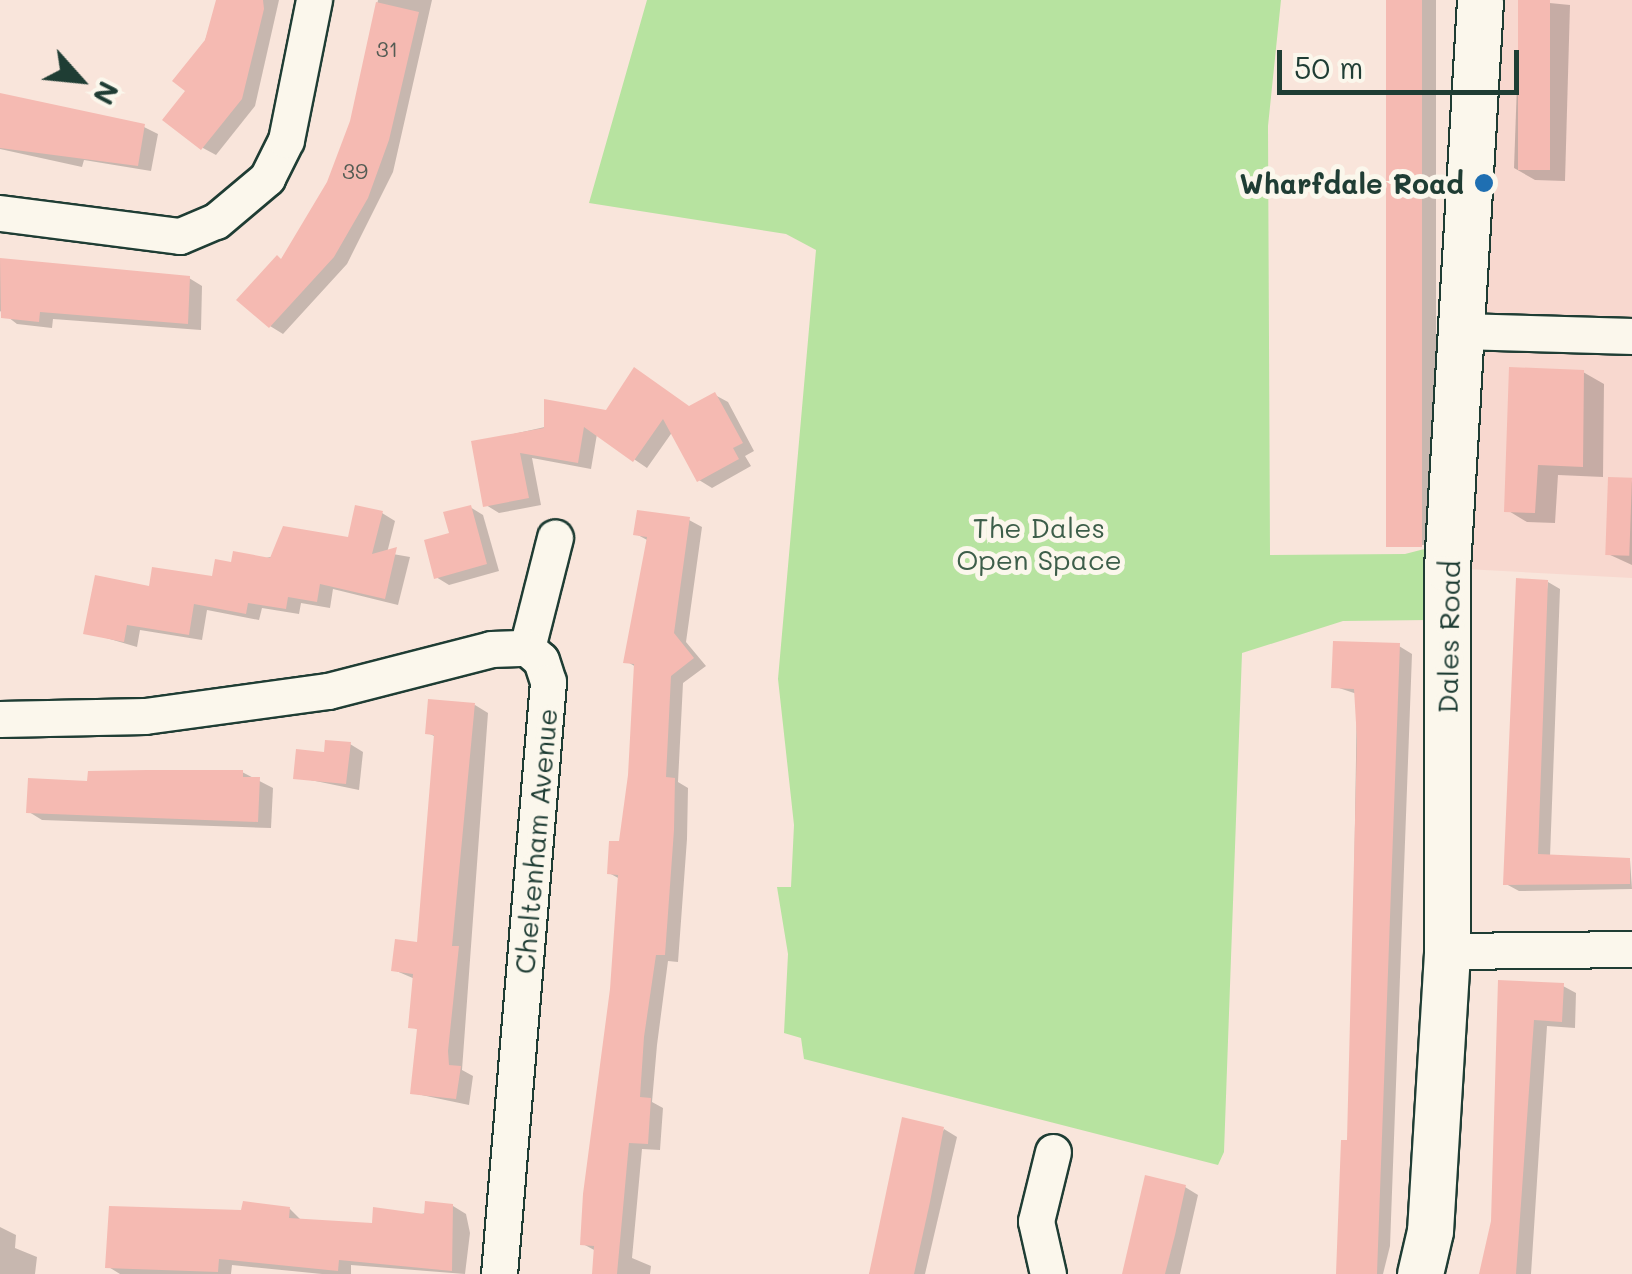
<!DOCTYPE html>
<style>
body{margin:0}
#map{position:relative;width:1632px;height:1274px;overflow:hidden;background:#f9e5db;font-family:Mali,sans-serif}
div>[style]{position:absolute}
.built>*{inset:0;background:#f8d8cf}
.green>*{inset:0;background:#b7e3a0}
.shadow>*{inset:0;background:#0003;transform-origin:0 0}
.building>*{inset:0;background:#f5bab2;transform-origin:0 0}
.roads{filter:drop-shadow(2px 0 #1f3d34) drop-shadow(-2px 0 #1f3d34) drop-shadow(0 2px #1f3d34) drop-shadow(0 -2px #1f3d34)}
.minor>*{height:35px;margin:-17.5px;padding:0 17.5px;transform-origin:17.5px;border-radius:17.5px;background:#fbf7ec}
.tertiary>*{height:45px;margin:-22.5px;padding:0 22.5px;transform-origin:22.5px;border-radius:22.5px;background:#fbf7ec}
.dots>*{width:28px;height:28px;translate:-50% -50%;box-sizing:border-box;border:5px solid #fbf7ec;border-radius:50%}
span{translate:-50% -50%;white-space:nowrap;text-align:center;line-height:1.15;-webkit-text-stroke:10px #fbf7ec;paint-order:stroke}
.number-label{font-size:22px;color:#545c54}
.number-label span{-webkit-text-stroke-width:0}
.poi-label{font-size:28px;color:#1f3d34;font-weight:700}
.right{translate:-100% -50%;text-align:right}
.park-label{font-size:28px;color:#3d5e4a}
.street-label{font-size:28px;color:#1f3d34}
.north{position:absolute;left:30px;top:30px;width:100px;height:100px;-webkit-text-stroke:8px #fbf7ec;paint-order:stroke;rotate:117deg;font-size:28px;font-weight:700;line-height:40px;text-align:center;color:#1f3d34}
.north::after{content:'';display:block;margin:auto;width:35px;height:45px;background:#1f3d34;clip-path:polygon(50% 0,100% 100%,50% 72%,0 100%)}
.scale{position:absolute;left:1277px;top:50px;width:242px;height:45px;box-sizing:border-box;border:5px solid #1f3d34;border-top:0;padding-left:12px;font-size:30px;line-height:35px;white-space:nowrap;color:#1f3d34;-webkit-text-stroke:8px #fbf7ec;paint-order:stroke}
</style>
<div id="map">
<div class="built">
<div style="clip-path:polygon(1480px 0,1632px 0,1632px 578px,1447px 568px)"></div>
</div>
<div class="green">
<div style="clip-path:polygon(647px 0,1281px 0,1268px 126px,1270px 555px,1405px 554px,1440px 545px,1429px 620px,1343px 621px,1242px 653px,1224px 1152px,1218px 1165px,804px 1059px,801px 1038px,784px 1033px,788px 954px,777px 887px,791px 887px,794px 825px,778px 679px,816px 250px,786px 234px,589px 203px)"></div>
</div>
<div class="shadow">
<div style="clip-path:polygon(219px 0,279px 0,255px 106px,216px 155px,203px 148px,188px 90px)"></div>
<div style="clip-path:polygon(378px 0,432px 0,393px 172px,347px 264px,283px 334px,270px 326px,282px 261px,330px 183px,353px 122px)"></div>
<div style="left:1387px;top:0;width:49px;height:545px"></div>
<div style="clip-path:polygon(1520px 0,1570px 5px,1565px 181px,1535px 180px,1514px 168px)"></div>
<div style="clip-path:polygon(0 96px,144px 127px,158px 134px,151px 171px,84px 160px,82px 167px,0 149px)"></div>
<div style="clip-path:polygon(0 260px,189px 278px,202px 286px,201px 330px,53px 319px,52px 328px,17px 324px,0 311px)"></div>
<div style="clip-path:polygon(1583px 372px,1604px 384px,1603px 477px,1558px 475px,1555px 523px,1527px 522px,1507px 510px)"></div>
<div style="clip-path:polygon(715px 395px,728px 402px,754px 451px,745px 456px,751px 466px,712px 488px,699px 480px,673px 431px,647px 468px,597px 434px,591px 469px,532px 458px,541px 505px,499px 513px,486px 505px,474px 443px,607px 413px,690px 408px)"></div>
<div style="clip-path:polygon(1632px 480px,1632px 565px,1608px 554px)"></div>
<div style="clip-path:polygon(470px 507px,483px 515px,499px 571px,449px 585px,436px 577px)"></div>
<div style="clip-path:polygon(382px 513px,395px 521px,387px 553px,410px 557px,398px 605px,333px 589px,330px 608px,301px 603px,299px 614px,262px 608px,259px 620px,207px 610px,202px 640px,140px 630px,137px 647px,86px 632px,151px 588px,214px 579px,233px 565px,349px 540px)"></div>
<div style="clip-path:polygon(689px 520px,702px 527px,686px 642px,706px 666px,683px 683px,678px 782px,688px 788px,687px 839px,678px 962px,668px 961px,657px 1045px,652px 1102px,663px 1108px,660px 1150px,642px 1149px,632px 1258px,651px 1266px,650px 1274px,595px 1274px,596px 1251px,583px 1244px,613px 989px,620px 879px,609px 873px,621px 844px,630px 775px,636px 667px,626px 661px,649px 541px,636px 534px)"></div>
<div style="clip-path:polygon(1548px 582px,1560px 589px,1550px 857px,1630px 860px,1632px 889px,1519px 891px,1506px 884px)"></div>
<div style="clip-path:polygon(1399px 646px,1412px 654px,1390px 1246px,1383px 1274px,1339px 1274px,1350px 1142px,1357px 694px,1333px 686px)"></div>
<div style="clip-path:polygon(475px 705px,488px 713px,462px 1070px,473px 1076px,469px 1105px,412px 1093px,420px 1031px,411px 1026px,415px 979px,394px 970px,419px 944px,436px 737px,428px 733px)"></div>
<div style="clip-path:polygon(350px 744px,363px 752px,359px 790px,296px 777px)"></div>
<div style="clip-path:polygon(242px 772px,273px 788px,271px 828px,42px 820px,29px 812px,90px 784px)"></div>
<div style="clip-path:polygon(1500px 983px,1563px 986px,1576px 993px,1575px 1028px,1547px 1026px,1531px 1274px,1482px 1274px,1493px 1222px)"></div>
<div style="clip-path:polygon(944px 1129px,957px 1137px,925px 1274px,869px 1274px)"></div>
<div style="clip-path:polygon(1185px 1187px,1198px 1195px,1180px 1274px,1123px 1274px)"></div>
<div style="clip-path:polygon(453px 1206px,466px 1214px,470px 1233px,465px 1274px,351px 1265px,351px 1274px,322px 1274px,232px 1265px,231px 1274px,120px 1274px,107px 1266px,244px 1213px,290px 1209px,302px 1221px,374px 1226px)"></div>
<div style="clip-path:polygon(0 1227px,16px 1235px,15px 1248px,37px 1257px,35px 1274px,0 1274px)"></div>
</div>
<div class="building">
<div style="clip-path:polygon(216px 0,263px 0,264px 9px,242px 99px,201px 150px,162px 120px,185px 91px,172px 81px,205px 40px)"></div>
<div style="left:1386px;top:0;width:36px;height:547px"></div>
<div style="left:1518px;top:0;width:32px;height:170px"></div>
<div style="clip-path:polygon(376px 2px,419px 12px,389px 140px,368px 198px,334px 257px,269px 328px,236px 300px,277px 255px,281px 259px,327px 182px,350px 121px)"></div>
<div style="clip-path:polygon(0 93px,145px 124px,138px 166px,0 148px)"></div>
<div style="clip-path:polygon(0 258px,190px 276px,188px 324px,40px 312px,39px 322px,1px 318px)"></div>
<div style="clip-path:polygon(634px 367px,689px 406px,715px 392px,743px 443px,733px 448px,739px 459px,697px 482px,663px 419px,633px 462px,584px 427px,578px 463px,520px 453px,529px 498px,483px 507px,471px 441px,544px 428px,544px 399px,606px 410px)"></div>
<div style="clip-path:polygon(1509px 367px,1584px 370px,1583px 467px,1538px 465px,1535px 513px,1504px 512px)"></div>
<div style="left:1608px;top:477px;width:24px;height:78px;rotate:2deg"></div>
<div style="clip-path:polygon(355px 505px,383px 511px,372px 554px,397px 547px,385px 599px,320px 584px,317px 602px,288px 597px,286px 609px,248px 603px,246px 614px,194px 604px,189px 635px,127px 625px,124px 642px,83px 634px,95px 575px,149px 586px,152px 567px,212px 576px,215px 559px,231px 562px,233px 551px,270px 558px,283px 526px,348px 537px)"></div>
<div style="clip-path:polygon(471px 505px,487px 564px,434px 579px,424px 540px,449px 533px,443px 512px)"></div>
<div style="clip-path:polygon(637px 510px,690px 517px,674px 633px,694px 658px,671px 676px,666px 777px,675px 778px,674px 830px,665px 955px,656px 955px,644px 1037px,640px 1097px,651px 1098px,648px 1144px,629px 1143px,617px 1274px,592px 1274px,594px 1246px,580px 1245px,583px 1194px,610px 989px,618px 875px,607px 874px,609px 841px,619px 841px,628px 775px,634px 664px,623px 663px,647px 537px,633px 535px)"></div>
<div style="clip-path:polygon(1516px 578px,1548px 580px,1538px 854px,1630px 858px,1630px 884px,1503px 885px)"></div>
<div style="clip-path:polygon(1333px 641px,1400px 643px,1377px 1274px,1336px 1274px,1341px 1140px,1347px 1140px,1357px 740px,1354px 689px,1331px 688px)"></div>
<div style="clip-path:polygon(428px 699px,475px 703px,452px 946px,459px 946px,448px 1051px,449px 1065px,461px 1066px,456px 1099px,410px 1094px,417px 1029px,408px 1028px,413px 974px,391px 971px,395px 939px,417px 942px,434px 735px,425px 734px)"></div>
<div style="clip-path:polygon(325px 740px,351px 742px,346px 784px,293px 779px,296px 749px,324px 752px)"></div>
<div style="clip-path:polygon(147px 770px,243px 770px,243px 777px,260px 777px,258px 822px,26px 813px,28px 778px,87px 781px,88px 771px)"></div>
<div style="clip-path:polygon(1498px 980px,1564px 983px,1562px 1022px,1534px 1020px,1516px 1274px,1479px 1274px,1491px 1221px)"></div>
<div style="clip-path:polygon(902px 1117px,944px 1127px,930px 1202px,914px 1274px,869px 1274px)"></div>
<div style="clip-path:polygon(1145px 1175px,1186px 1185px,1175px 1235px,1165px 1274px,1122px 1274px)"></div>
<div style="clip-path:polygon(243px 1201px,290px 1207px,289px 1218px,372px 1223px,373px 1207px,424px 1214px,425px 1201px,453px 1204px,452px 1271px,339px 1260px,338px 1271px,219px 1259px,218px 1272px,105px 1268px,109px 1206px,241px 1210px)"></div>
</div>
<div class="roads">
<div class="minor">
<div style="left:0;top:213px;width:181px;rotate:7.3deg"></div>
<div style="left:180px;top:236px;width:39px;rotate:-23deg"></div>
<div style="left:216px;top:221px;width:67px;rotate:-40.1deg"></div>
<div style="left:267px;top:178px;width:42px;rotate:-63.4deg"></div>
<div style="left:286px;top:140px;width:143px;rotate:-78.7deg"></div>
<div style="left:1461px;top:331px;width:171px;rotate:1.7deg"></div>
<div style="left:527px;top:648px;width:114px;rotate:-75.8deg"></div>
<div style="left:0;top:719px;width:145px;rotate:-1.2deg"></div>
<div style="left:145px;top:716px;width:185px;rotate:-7.8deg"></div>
<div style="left:328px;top:691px;width:168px;rotate:-14.4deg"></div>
<div style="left:491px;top:649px;width:36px;rotate:-2deg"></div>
<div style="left:527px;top:648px;width:18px;rotate:41deg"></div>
<div style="left:541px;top:660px;width:23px;rotate:72deg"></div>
<div style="left:548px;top:682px;width:594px;rotate:94.73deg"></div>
<div style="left:1447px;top:951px;width:185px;rotate:-0.6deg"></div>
<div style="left:1048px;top:1274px;width:54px;rotate:-102.8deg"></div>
<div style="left:1036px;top:1221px;width:71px;rotate:-76.2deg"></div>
</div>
<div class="tertiary">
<div style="left:1420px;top:1274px;width:44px;rotate:-76.9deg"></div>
<div style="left:1430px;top:1231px;width:281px;rotate:-86.5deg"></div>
<div style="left:1447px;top:951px;width:383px;rotate:-90deg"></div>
<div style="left:1447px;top:568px;width:569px;rotate:-86.67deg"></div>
</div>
</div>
<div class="dots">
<div style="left:1484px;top:183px;background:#1f6fb2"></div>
</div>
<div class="number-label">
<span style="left:387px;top:49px">31</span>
<span style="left:355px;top:171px">39</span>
</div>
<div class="poi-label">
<span class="right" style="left:1464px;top:183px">Wharfdale Road</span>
</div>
<div class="park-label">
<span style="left:1039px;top:543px">The Dales<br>Open Space</span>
</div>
<div class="street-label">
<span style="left:1448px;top:637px;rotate:-89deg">Dales Road</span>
<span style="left:535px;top:841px;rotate:-85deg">Cheltenham Avenue</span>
</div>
<div class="north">N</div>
<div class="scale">50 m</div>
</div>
